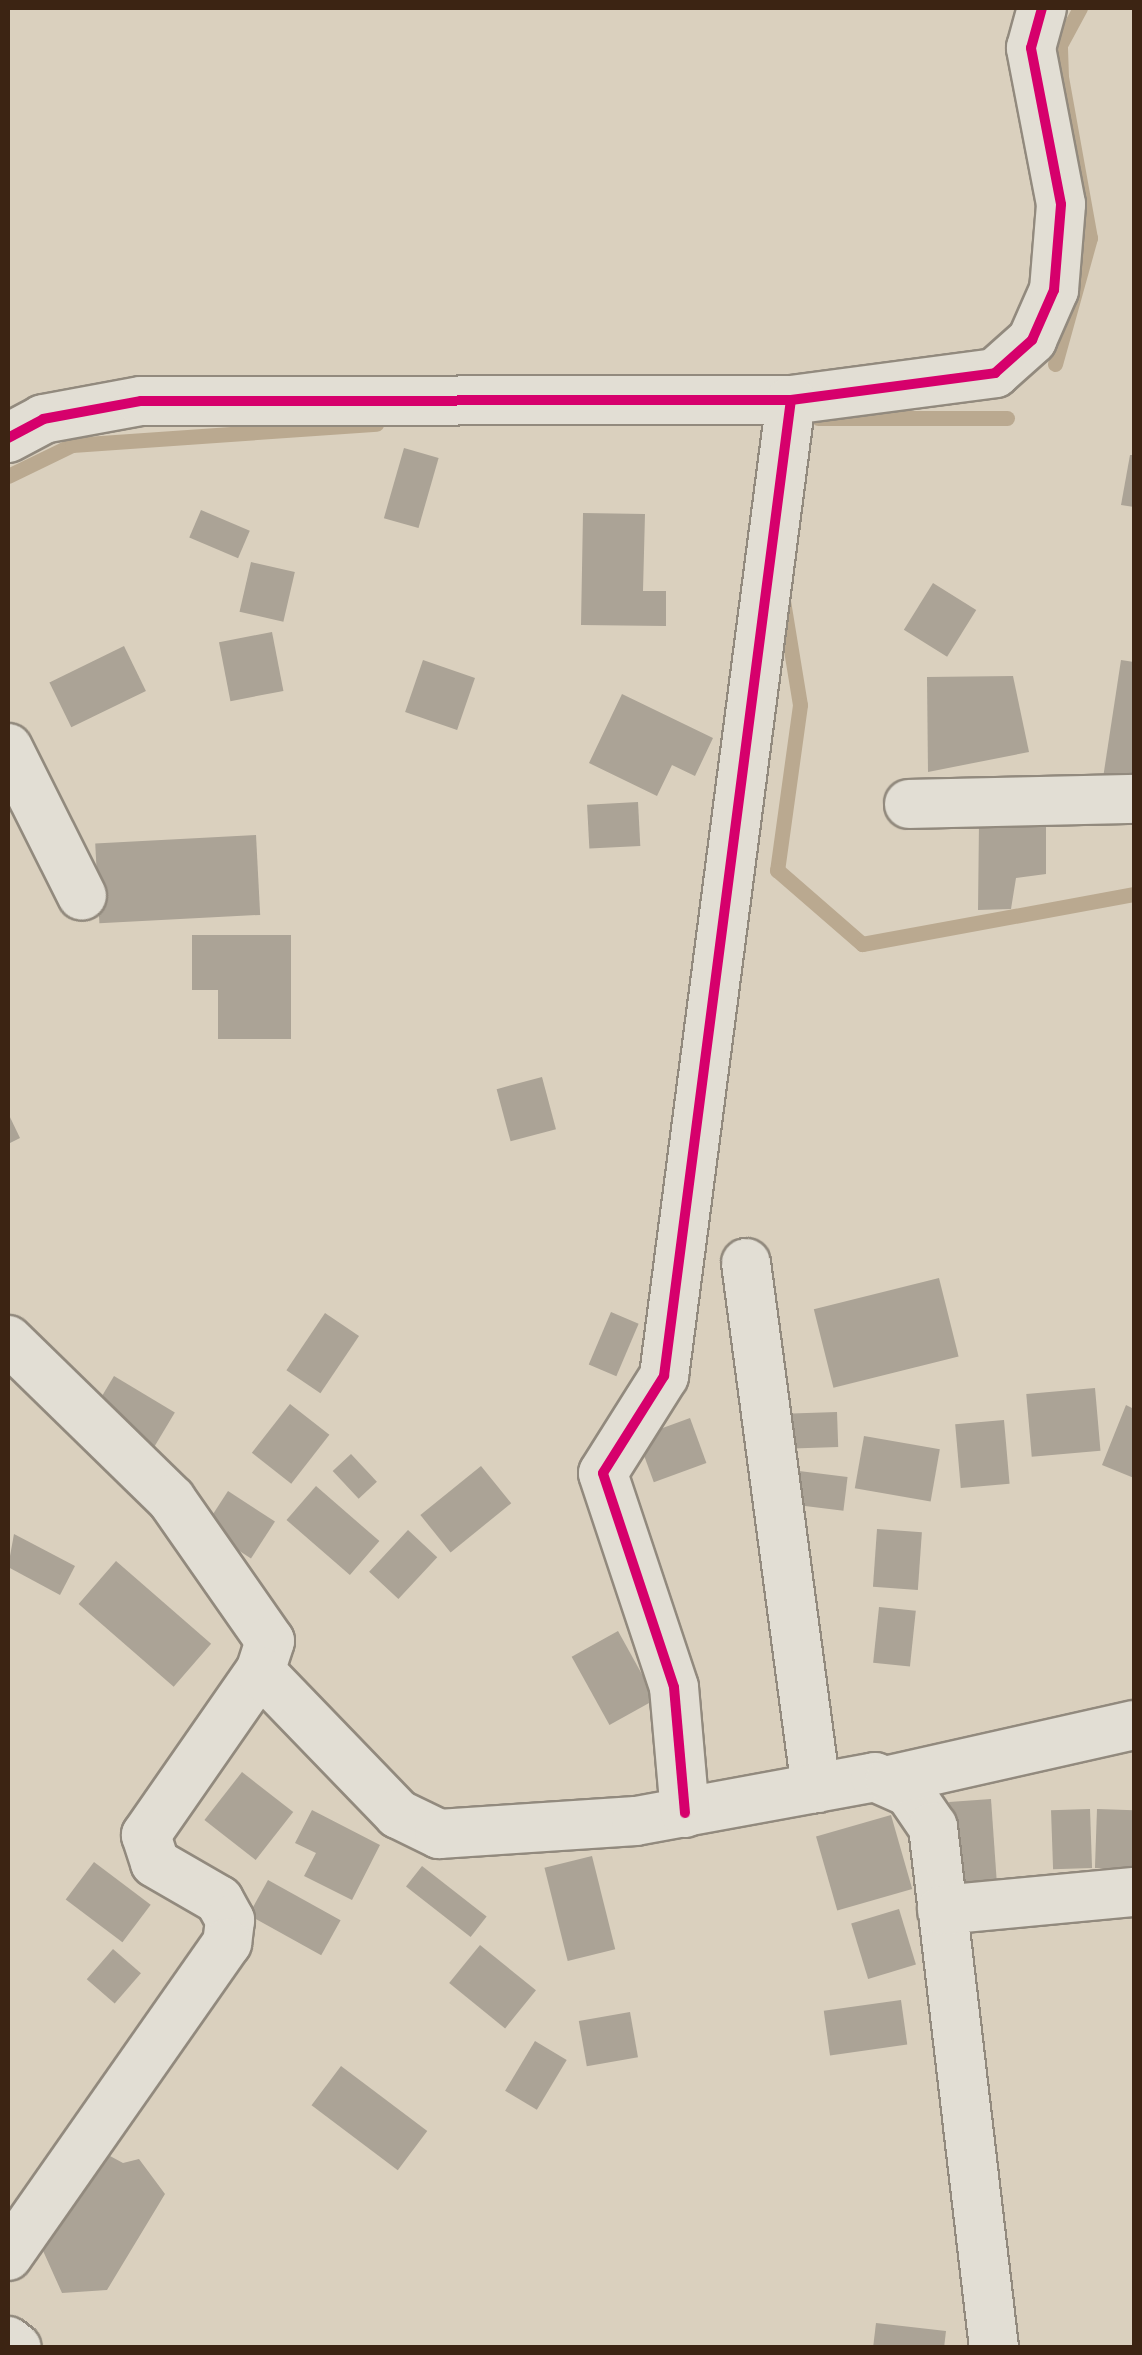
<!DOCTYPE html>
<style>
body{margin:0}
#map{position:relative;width:1142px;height:2355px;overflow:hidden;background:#dad0be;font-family:"Libre Bodoni",serif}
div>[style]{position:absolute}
.stream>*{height:15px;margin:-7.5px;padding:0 7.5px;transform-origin:7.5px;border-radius:7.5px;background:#baa990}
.building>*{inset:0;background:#aba396;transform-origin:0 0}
.roads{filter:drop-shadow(2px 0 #928a7e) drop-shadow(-2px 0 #928a7e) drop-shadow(0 2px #928a7e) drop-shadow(0 -2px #928a7e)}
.minor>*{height:48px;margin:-24px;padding:0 24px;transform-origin:24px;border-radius:24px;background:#e2ded4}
.cycleway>*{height:10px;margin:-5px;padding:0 5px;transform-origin:5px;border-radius:5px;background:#d6006c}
span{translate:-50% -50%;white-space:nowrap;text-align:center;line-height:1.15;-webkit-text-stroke:10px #efe3cd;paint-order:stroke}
.frame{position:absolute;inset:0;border:10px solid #3c2413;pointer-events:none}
</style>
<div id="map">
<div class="stream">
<div style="left:1055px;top:364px;width:131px;rotate:-74.5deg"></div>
<div style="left:1090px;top:238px;width:164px;rotate:-100.2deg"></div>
<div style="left:1061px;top:77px;width:32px;rotate:-92deg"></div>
<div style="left:1060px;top:45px;width:42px;rotate:-61.6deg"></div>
<div style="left:818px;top:418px;width:189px"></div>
<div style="left:8px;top:476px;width:71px;rotate:-25.8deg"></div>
<div style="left:72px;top:445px;width:305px;rotate:-4deg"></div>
<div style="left:783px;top:601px;width:105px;rotate:80.7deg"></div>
<div style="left:800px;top:705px;width:167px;rotate:97.9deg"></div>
<div style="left:777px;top:870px;width:113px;rotate:41deg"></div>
<div style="left:862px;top:944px;width:277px;rotate:-10.4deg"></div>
</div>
<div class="building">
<div style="left:404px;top:448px;width:36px;height:73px;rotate:16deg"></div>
<div style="clip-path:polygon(1130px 455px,1134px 455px,1134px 507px,1121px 505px)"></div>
<div style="left:201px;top:510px;width:53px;height:30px;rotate:23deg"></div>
<div style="clip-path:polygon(583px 513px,645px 514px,643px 591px,666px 591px,666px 626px,581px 625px)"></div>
<div style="left:251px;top:562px;width:45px;height:51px;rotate:13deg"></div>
<div style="left:933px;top:583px;width:51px;height:55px;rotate:32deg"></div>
<div style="left:272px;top:632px;width:60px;height:54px;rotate:79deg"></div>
<div style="left:124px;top:646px;width:50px;height:83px;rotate:64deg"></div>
<div style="left:423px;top:660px;width:55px;height:55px;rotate:19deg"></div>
<div style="clip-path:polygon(1121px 660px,1134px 662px,1134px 783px,1103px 778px)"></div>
<div style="clip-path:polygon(1013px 676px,1029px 752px,928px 772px,927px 677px)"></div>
<div style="clip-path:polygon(622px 694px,713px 738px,695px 776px,672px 765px,657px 796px,589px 763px)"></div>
<div style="left:638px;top:802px;width:44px;height:51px;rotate:87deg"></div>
<div style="clip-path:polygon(1046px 809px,1046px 874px,1016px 878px,1011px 909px,978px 910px,979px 822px)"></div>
<div style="left:256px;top:835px;width:80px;height:161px;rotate:87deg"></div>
<div style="clip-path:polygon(192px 935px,291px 935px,291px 1039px,218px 1039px,218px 990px,192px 990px)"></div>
<div style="left:542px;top:1077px;width:54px;height:47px;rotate:75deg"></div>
<div style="clip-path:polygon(8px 1113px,20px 1138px,8px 1144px)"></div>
<div style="left:939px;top:1278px;width:81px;height:129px;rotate:76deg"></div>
<div style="left:611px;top:1312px;width:30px;height:57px;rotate:23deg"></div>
<div style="left:325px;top:1313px;width:41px;height:69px;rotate:34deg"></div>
<div style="left:114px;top:1376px;width:71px;height:51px;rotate:31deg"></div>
<div style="left:1095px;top:1388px;width:63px;height:69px;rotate:85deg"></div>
<div style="left:290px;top:1404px;width:50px;height:62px;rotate:38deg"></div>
<div style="clip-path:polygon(1126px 1405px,1134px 1409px,1134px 1478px,1102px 1465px)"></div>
<div style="left:837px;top:1412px;width:35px;height:53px;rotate:88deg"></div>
<div style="left:690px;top:1418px;width:48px;height:56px;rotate:70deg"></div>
<div style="left:1004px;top:1420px;width:64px;height:49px;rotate:85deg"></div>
<div style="left:864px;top:1436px;width:77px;height:53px;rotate:10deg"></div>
<div style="left:351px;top:1454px;width:38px;height:25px;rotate:47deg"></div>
<div style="left:481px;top:1466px;width:48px;height:78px;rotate:51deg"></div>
<div style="left:791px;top:1470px;width:57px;height:34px;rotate:7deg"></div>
<div style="left:316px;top:1486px;width:84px;height:45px;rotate:41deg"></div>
<div style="left:228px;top:1491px;width:56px;height:44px;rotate:33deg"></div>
<div style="left:877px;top:1529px;width:45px;height:58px;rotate:4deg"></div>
<div style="left:408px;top:1530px;width:40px;height:57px;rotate:43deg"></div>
<div style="clip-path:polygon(14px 1534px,75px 1566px,60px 1595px,8px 1567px)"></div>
<div style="left:116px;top:1561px;width:126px;height:57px;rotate:41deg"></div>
<div style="left:879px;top:1607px;width:37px;height:56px;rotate:6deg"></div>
<div style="left:618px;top:1631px;width:78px;height:53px;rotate:61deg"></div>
<div style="left:242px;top:1772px;width:65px;height:61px;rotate:38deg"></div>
<div style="left:991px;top:1799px;width:83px;height:42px;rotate:86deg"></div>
<div style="left:1090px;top:1809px;width:59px;height:39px;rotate:88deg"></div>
<div style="left:1097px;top:1809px;width:37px;height:59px;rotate:2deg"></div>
<div style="clip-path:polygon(312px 1810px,380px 1845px,352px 1900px,304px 1876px,316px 1853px,295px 1843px)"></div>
<div style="left:891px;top:1815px;width:77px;height:78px;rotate:74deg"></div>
<div style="left:592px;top:1856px;width:96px;height:49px;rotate:76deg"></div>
<div style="left:94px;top:1862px;width:71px;height:47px;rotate:37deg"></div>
<div style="left:422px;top:1866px;width:82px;height:26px;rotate:38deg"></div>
<div style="left:268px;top:1880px;width:83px;height:40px;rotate:29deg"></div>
<div style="left:899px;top:1909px;width:58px;height:50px;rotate:73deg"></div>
<div style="left:480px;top:1945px;width:72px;height:49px;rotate:39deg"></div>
<div style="left:113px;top:1949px;width:37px;height:40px;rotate:41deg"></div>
<div style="left:901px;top:2000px;width:45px;height:78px;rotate:82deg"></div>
<div style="left:630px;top:2012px;width:46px;height:52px;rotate:80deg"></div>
<div style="left:535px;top:2041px;width:37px;height:58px;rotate:31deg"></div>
<div style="left:341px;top:2066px;width:108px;height:49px;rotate:37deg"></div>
<div style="clip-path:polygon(97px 2149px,123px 2163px,139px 2159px,165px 2194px,107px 2290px,62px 2293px,35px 2233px)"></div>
<div style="clip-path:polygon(876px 2323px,946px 2331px,944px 2348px,873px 2348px)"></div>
</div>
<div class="roads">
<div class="minor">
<div style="left:8px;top:438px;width:40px;rotate:-28deg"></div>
<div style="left:43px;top:419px;width:100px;rotate:-10.4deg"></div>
<div style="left:141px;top:401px;width:650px;rotate:-0.09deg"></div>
<div style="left:791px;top:400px;width:206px;rotate:-7.5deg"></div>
<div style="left:995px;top:373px;width:50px;rotate:-41.7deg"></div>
<div style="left:1032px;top:340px;width:55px;rotate:-66.3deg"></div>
<div style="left:1054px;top:290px;width:86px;rotate:-85.3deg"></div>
<div style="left:1061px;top:204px;width:159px;rotate:-100.9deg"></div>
<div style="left:1031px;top:48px;width:41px;rotate:-74.6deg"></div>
<div style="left:8px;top:748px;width:165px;rotate:63.4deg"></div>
<div style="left:909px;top:804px;width:225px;rotate:-1.3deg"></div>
<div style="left:746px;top:1263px;width:530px;rotate:82.41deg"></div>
<div style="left:8px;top:1340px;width:228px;rotate:44.3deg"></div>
<div style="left:171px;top:1499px;width:173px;rotate:55.1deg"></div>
<div style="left:270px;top:1641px;width:32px;rotate:108deg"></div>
<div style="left:260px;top:1671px;width:200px;rotate:124.8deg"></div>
<div style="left:146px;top:1835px;width:29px;rotate:72deg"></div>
<div style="left:155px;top:1863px;width:74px;rotate:30deg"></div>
<div style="left:219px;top:1900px;width:23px;rotate:61deg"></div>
<div style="left:230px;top:1920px;width:23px;rotate:97deg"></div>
<div style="left:227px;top:1943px;width:382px;rotate:125deg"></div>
<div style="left:260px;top:1671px;width:199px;rotate:46deg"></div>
<div style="left:398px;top:1814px;width:46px;rotate:26deg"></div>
<div style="left:439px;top:1834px;width:197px;rotate:-3.8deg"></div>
<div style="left:636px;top:1821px;width:243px;rotate:-10.4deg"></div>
<div style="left:875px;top:1777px;width:37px;rotate:24deg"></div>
<div style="left:909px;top:1792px;width:42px;rotate:55.6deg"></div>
<div style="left:933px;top:1827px;width:525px;rotate:83.32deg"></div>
<div style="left:890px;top:1780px;width:250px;rotate:-12.7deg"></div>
<div style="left:685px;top:1813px;width:126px;rotate:-95deg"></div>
<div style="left:674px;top:1687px;width:225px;rotate:-108.4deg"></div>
<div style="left:603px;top:1473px;width:115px;rotate:-57.8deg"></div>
<div style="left:664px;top:1376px;width:984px;rotate:-82.59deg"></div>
<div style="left:942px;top:1910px;width:193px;rotate:-5.4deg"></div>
<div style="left:8px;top:2341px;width:11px;rotate:38deg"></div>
</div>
</div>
<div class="cycleway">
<div style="left:8px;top:438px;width:40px;rotate:-28deg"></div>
<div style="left:43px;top:419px;width:100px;rotate:-10.4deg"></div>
<div style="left:141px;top:401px;width:650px;rotate:-0.09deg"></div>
<div style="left:791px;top:400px;width:206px;rotate:-7.5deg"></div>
<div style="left:995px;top:373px;width:50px;rotate:-41.7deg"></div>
<div style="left:1032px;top:340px;width:55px;rotate:-66.3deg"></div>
<div style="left:1054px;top:290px;width:86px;rotate:-85.3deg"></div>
<div style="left:1061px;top:204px;width:159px;rotate:-100.9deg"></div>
<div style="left:1031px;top:48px;width:41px;rotate:-74.6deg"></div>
<div style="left:685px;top:1813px;width:126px;rotate:-95deg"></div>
<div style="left:674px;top:1687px;width:225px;rotate:-108.4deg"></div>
<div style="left:603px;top:1473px;width:115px;rotate:-57.8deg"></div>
<div style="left:664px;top:1376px;width:984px;rotate:-82.59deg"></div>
</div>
<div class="frame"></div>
</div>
